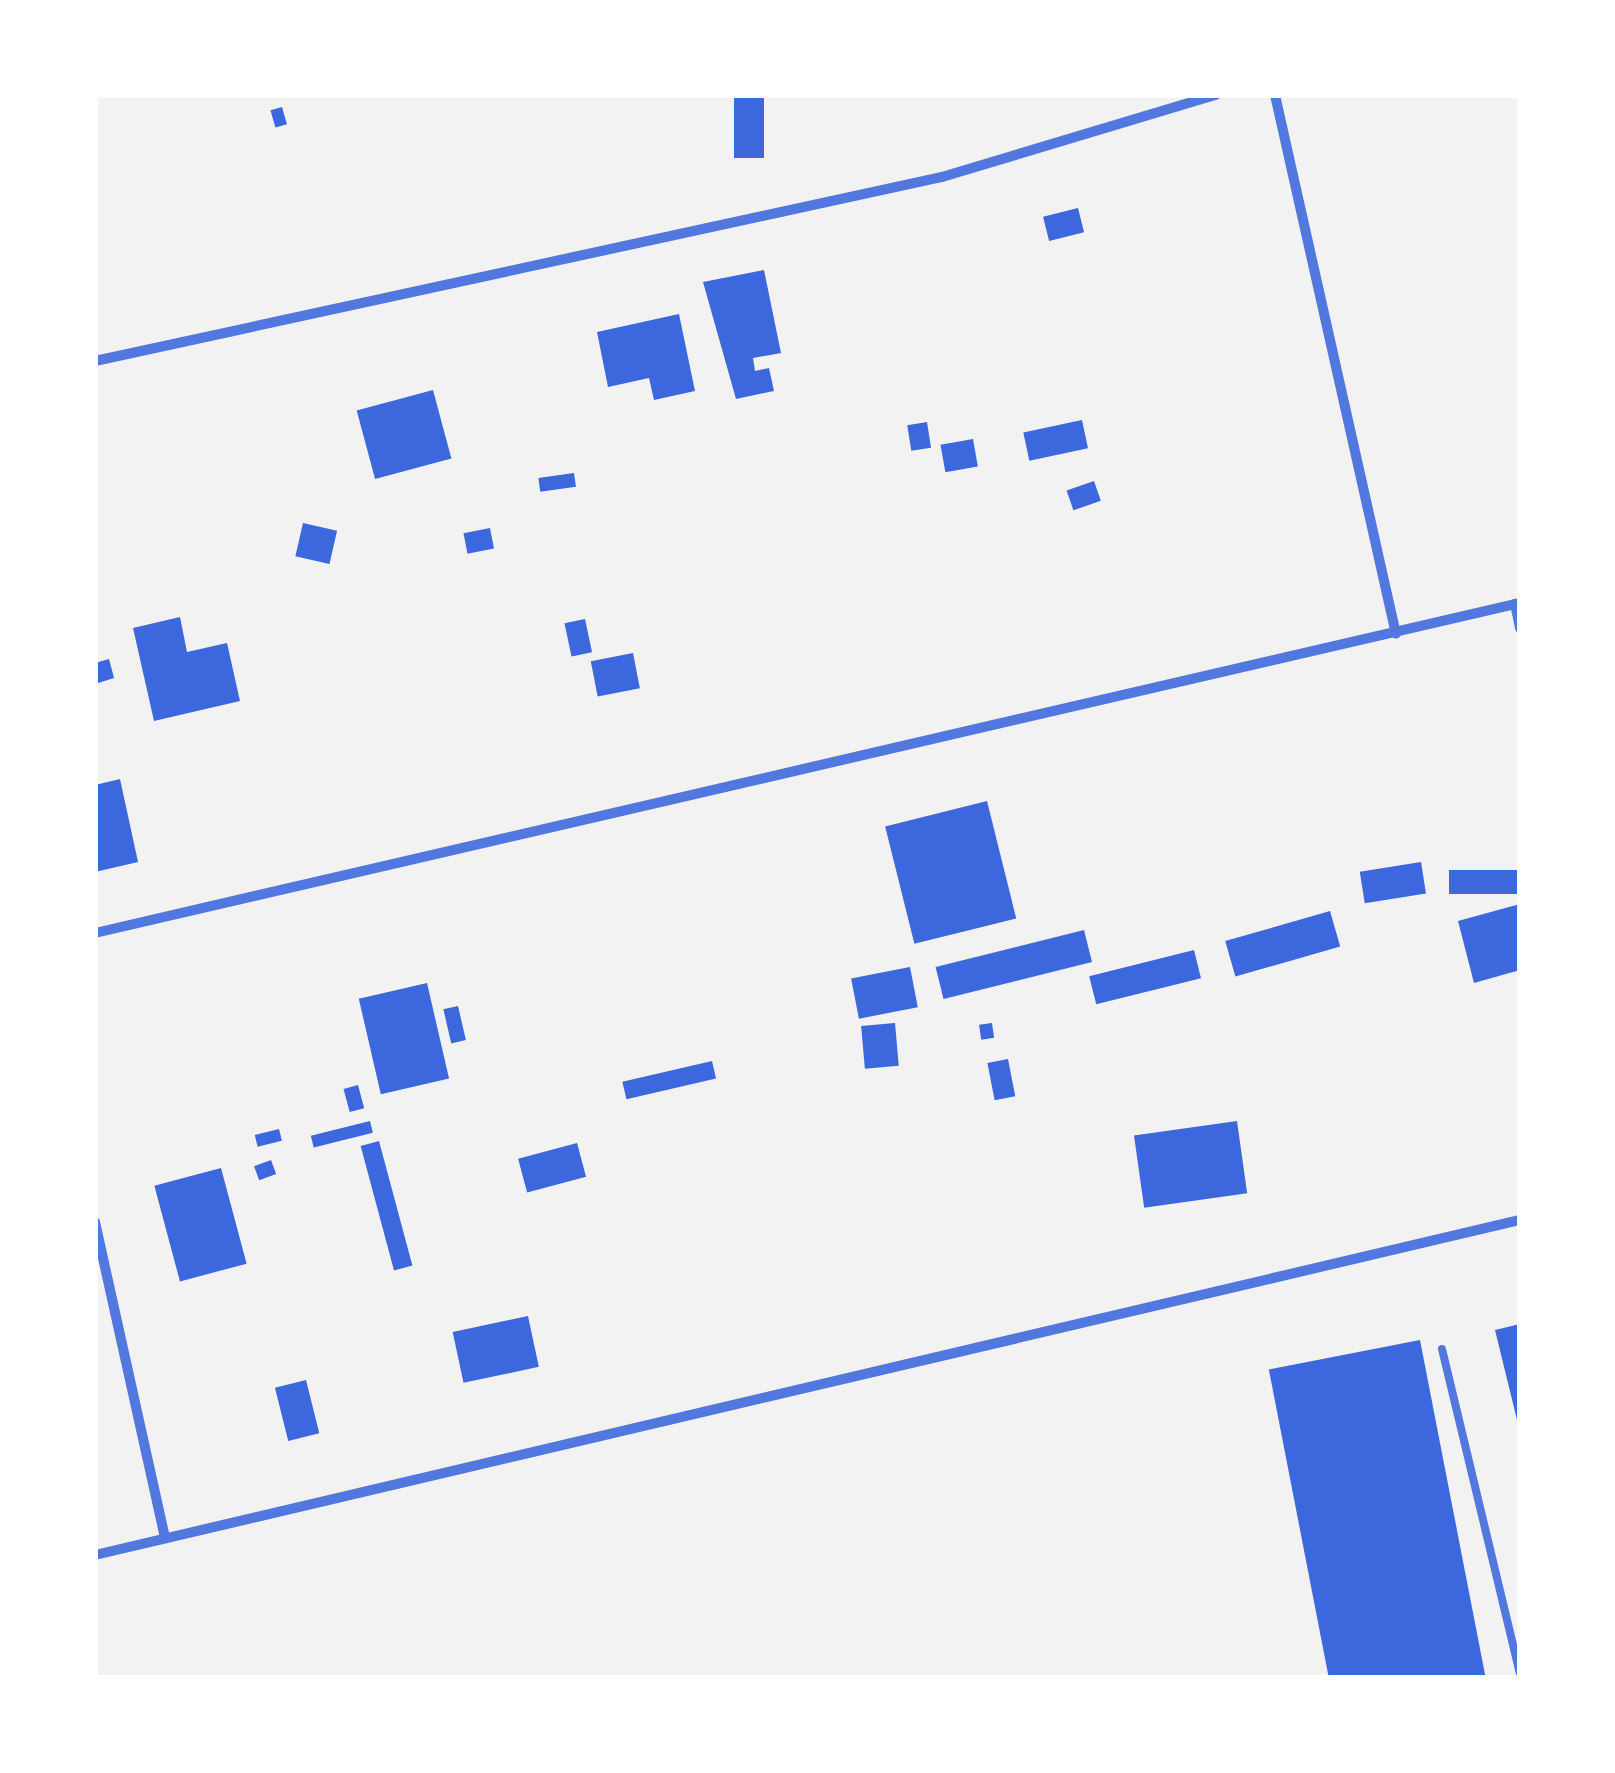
<!DOCTYPE html>
<style>
body{margin:0}
#map{position:relative;width:1615px;height:1773px;overflow:hidden;background:#f2f2f2;font-family:Mulish,sans-serif}
div>[style]{position:absolute}
.building>*{inset:0;background:#3d67dc;transform-origin:0 0}
.service>*{height:8px;margin:-4px;padding:0 4px;transform-origin:4px;border-radius:4px;background:#5277de}
.minor>*{height:10px;margin:-5px;padding:0 5px;transform-origin:5px;border-radius:5px;background:#5277de}
span{translate:-50% -50%;white-space:nowrap;text-align:center;line-height:1.15;-webkit-text-stroke:9px #fff;paint-order:stroke}
.frame{position:absolute;inset:0;border:98px solid #fff;pointer-events:none}
</style>
<div id="map">
<div class="building">
<div style="left:734px;top:95px;width:30px;height:63px"></div>
<div style="left:282px;top:107px;width:18px;height:12px;rotate:74deg"></div>
<div style="left:1078px;top:208px;width:25px;height:36px;rotate:76deg"></div>
<div style="clip-path:polygon(764px 270px,781px 353px,753px 358px,755px 371px,769px 368px,774px 391px,736px 399px,703px 282px)"></div>
<div style="clip-path:polygon(679px 314px,695px 391px,654px 400px,649px 378px,608px 387px,597px 332px)"></div>
<div style="left:433px;top:390px;width:71px;height:79px;rotate:75deg"></div>
<div style="left:1082px;top:420px;width:29px;height:60px;rotate:78deg"></div>
<div style="left:927px;top:422px;width:26px;height:20px;rotate:81deg"></div>
<div style="left:973px;top:439px;width:28px;height:33px;rotate:80deg"></div>
<div style="left:574px;top:473px;width:14px;height:36px;rotate:82deg"></div>
<div style="left:1094px;top:481px;width:21px;height:29px;rotate:71deg"></div>
<div style="left:303px;top:523px;width:35px;height:34px;rotate:13deg"></div>
<div style="left:490px;top:528px;width:21px;height:27px;rotate:79deg"></div>
<div style="clip-path:polygon(180px 617px,187px 652px,227px 643px,240px 701px,154px 721px,133px 628px)"></div>
<div style="left:585px;top:619px;width:34px;height:21px;rotate:78deg"></div>
<div style="left:633px;top:653px;width:36px;height:43px;rotate:79deg"></div>
<div style="clip-path:polygon(109px 659px,114px 678px,95px 684px,95px 663px)"></div>
<div style="clip-path:polygon(120px 779px,138px 862px,95px 872px,95px 785px)"></div>
<div style="left:987px;top:801px;width:121px;height:105px;rotate:76deg"></div>
<div style="left:1421px;top:862px;width:32px;height:62px;rotate:81deg"></div>
<div style="left:1520px;top:870px;width:24px;height:71px;rotate:90deg"></div>
<div style="clip-path:polygon(1520px 904px,1520px 970px,1474px 983px,1458px 921px)"></div>
<div style="left:1330px;top:911px;width:37px;height:109px;rotate:74deg"></div>
<div style="left:1084px;top:930px;width:33px;height:153px;rotate:76deg"></div>
<div style="left:1194px;top:950px;width:29px;height:108px;rotate:76deg"></div>
<div style="left:910px;top:967px;width:41px;height:60px;rotate:79deg"></div>
<div style="left:427px;top:983px;width:98px;height:70px;rotate:77deg"></div>
<div style="left:458px;top:1006px;width:35px;height:15px;rotate:77deg"></div>
<div style="left:895px;top:1023px;width:43px;height:34px;rotate:85deg"></div>
<div style="left:992px;top:1023px;width:15px;height:13px;rotate:82deg"></div>
<div style="left:1008px;top:1059px;width:38px;height:21px;rotate:79deg"></div>
<div style="left:712px;top:1061px;width:18px;height:92px;rotate:77deg"></div>
<div style="left:358px;top:1085px;width:24px;height:15px;rotate:75deg"></div>
<div style="left:370px;top:1121px;width:12px;height:61px;rotate:76deg"></div>
<div style="left:1237px;top:1121px;width:73px;height:104px;rotate:82deg"></div>
<div style="left:279px;top:1129px;width:12px;height:25px;rotate:76deg"></div>
<div style="left:379px;top:1141px;width:129px;height:19px;rotate:75deg"></div>
<div style="left:577px;top:1143px;width:35px;height:61px;rotate:75deg"></div>
<div style="left:271px;top:1160px;width:15px;height:18px;rotate:70deg"></div>
<div style="left:221px;top:1168px;width:99px;height:69px;rotate:75deg"></div>
<div style="left:528px;top:1316px;width:52px;height:77px;rotate:78deg"></div>
<div style="clip-path:polygon(1520px 1324px,1520px 1428px,1519px 1428px,1495px 1330px)"></div>
<div style="left:1420px;top:1340px;width:345px;height:154px;rotate:79deg"></div>
<div style="left:306px;top:1380px;width:55px;height:32px;rotate:76deg"></div>
</div>
<div class="service">
<div style="left:1442px;top:1349px;width:334px;rotate:76.5deg"></div>
</div>
<div class="minor">
<div style="left:1275px;top:95px;width:552px;rotate:77.35deg"></div>
<div style="left:95px;top:361px;width:867px;rotate:-12.26deg"></div>
<div style="left:942px;top:177px;width:286px;rotate:-16.7deg"></div>
<div style="left:1515px;top:604px;width:25px;rotate:78deg"></div>
<div style="left:95px;top:933px;width:1463px;rotate:-13.04deg"></div>
<div style="left:95px;top:1222px;width:324px;rotate:77.5deg"></div>
<div style="left:95px;top:1555px;width:1464px;rotate:-13.23deg"></div>
</div>
<div class="frame"></div>
</div>
